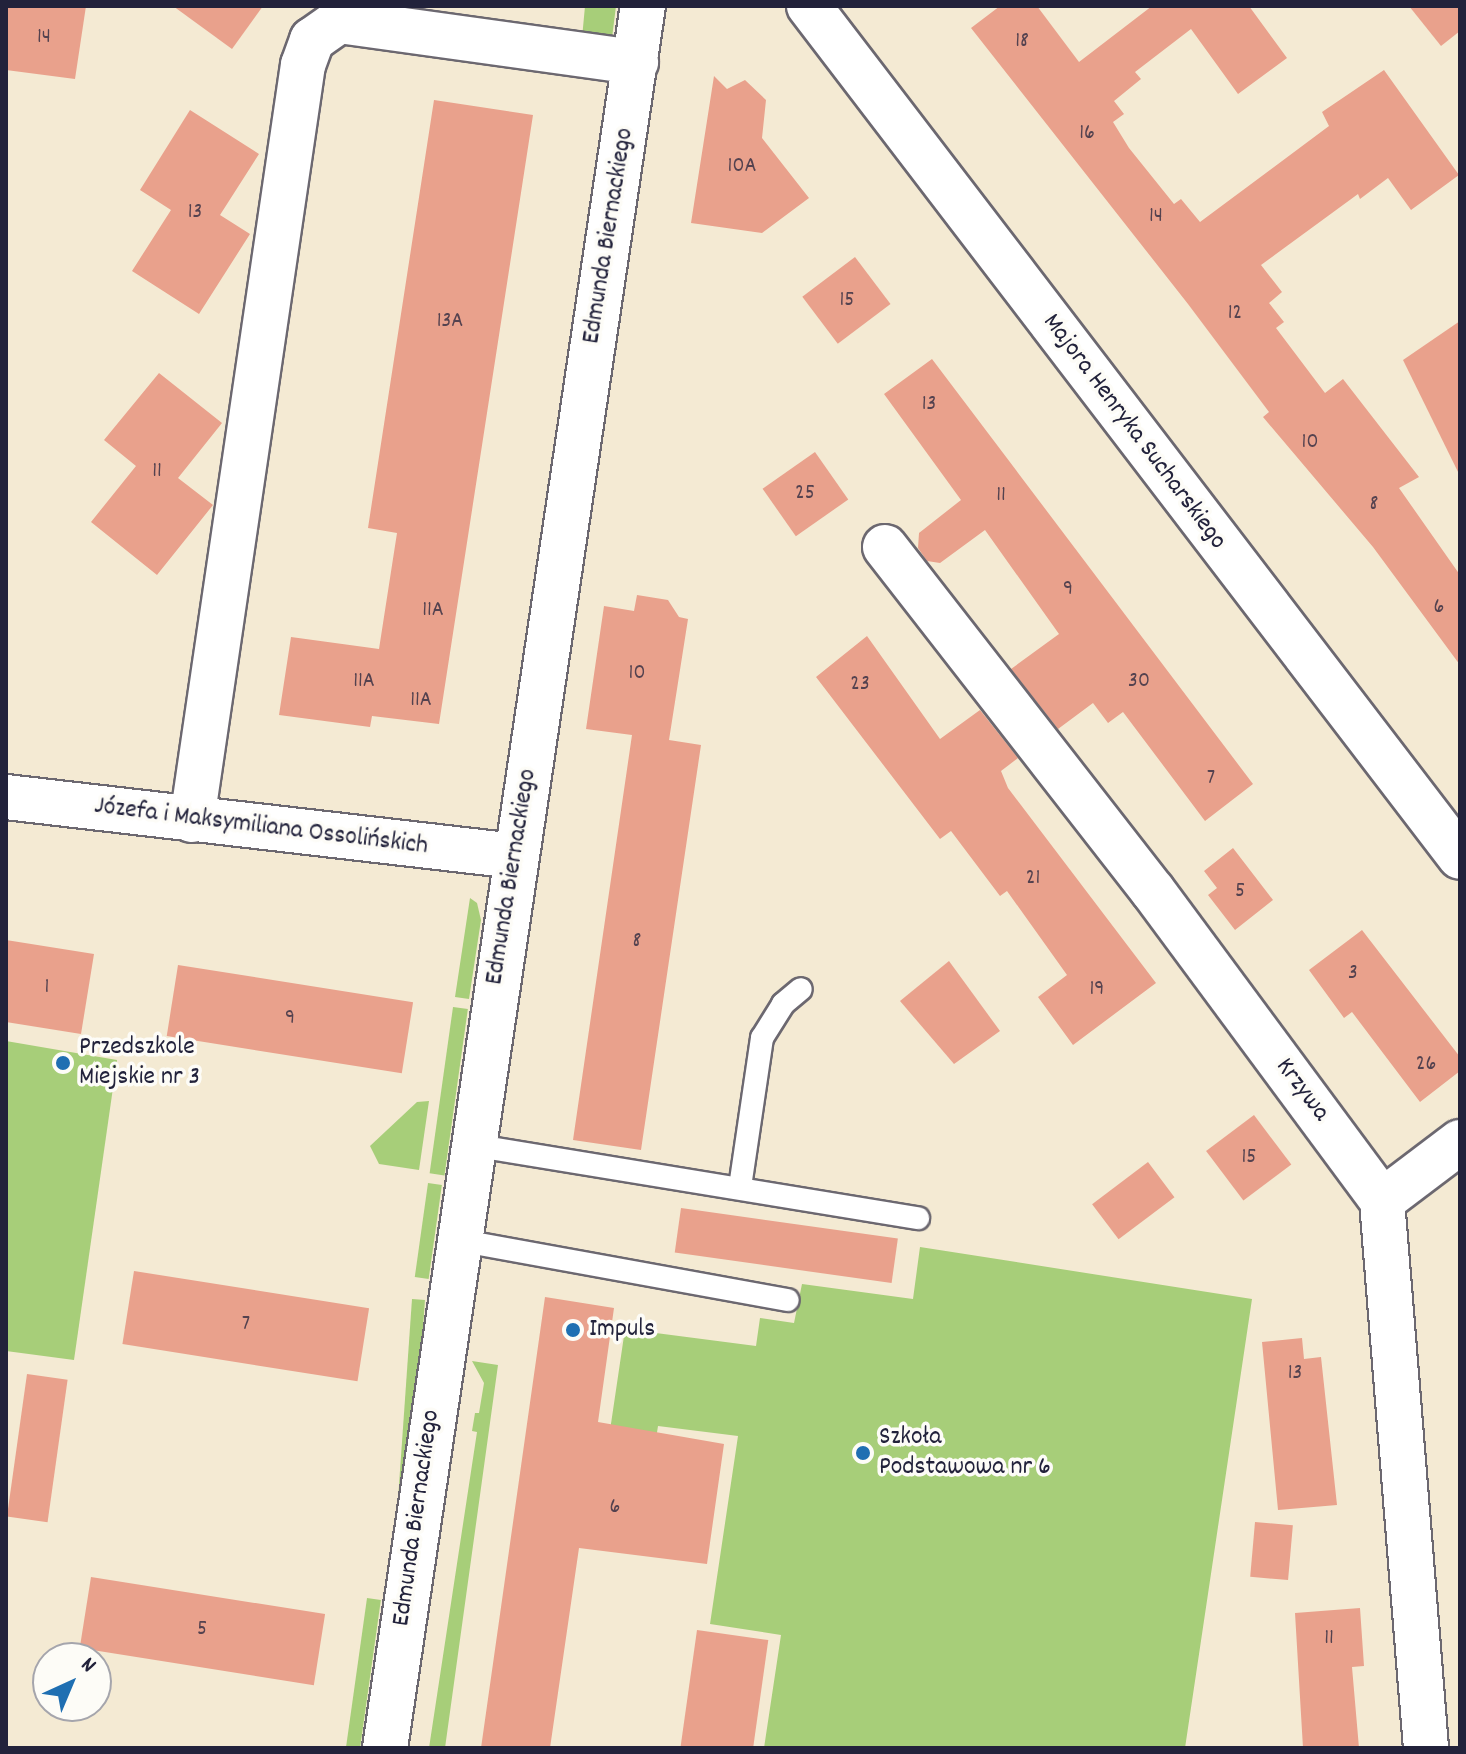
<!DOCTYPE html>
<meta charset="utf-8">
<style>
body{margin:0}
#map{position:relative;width:1466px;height:1754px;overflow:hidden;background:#f4ead3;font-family:Dekko,sans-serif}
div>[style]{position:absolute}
.green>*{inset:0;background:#a7ce79;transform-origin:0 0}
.building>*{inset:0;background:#e9a18c;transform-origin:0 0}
.roads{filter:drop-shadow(2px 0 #6c6870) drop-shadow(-2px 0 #6c6870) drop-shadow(0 2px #6c6870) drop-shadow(0 -2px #6c6870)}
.service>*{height:22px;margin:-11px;padding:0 11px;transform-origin:11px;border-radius:11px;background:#fff}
.minor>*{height:44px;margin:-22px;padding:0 22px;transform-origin:22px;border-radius:22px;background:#fff}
.dots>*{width:22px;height:22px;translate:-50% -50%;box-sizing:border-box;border:4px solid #fdfcf7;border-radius:50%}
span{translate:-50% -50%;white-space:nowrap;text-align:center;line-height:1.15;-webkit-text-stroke:7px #fdfcf7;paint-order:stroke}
.number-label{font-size:22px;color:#54424f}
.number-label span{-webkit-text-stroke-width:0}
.street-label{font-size:26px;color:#22223b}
.poi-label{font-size:26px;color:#22223b}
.left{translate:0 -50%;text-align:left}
.frame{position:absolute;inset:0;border:8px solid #22223b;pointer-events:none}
.north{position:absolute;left:32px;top:1642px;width:80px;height:80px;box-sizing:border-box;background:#fdfcf7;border:2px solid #a5a5ac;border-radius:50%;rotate:44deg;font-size:22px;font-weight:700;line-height:32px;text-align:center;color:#22223b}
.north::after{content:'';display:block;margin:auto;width:28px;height:36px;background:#1f6fb2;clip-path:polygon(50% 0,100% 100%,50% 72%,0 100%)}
</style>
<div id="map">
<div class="green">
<div style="clip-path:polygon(585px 6px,616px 6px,612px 38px,582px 38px)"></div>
<div style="clip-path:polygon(470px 898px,477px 903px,481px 920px,469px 999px,455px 997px)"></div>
<div style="left:453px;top:1007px;width:15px;height:168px;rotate:8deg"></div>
<div style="clip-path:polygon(6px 1041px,117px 1060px,74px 1360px,6px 1351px)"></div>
<div style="clip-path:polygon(429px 1101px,419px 1170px,379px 1164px,370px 1146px,417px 1102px)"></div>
<div style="left:428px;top:1183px;width:14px;height:95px;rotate:8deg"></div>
<div style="clip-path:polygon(920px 1247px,1252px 1299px,1185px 1748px,764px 1748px,781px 1635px,710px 1624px,738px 1436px,658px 1426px,654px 1452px,608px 1444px,625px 1329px,756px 1346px,760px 1318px,794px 1323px,802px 1284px,913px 1299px)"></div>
<div style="left:412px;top:1299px;width:13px;height:288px;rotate:4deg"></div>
<div style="clip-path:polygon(472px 1361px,498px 1365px,445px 1748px,429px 1748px,477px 1432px,472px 1431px,475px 1413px,479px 1413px,484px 1383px)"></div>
<div style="left:367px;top:1598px;width:14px;height:152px;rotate:8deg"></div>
</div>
<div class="building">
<div style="clip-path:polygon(6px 6px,86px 6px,75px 79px,6px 70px)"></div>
<div style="clip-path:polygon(173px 6px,263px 6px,232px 49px)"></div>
<div style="clip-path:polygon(1000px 6px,1037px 6px,1079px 62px,1152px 6px,1249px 6px,1287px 58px,1238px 94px,1191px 29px,1135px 72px,1141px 79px,1114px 101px,1124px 114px,1113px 122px,1129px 148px,1174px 204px,1181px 199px,1200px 222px,1329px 126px,1322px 112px,1384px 70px,1459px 175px,1411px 210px,1388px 178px,1360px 199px,1358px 194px,1261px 265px,1282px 292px,1269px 303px,1284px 322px,1276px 328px,1325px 393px,1343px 379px,1419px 477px,1399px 488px,1460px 575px,1460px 665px,1373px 547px,1263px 417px,1269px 412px,1188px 304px,971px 28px)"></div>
<div style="clip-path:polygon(1409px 6px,1460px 6px,1460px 31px,1441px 46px)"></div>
<div style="clip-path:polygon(714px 76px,727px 89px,745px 80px,766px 100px,762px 138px,809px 198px,762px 233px,691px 223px)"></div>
<div style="clip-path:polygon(434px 100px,533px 115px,439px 724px,372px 716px,370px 727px,279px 715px,291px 637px,379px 649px,397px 533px,368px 528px)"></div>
<div style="clip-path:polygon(190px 110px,259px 154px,220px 215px,250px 234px,199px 314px,132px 271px,171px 210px,140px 190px)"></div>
<div style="left:855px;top:257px;width:59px;height:66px;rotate:53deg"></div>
<div style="clip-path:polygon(1460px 321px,1460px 476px,1403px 360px)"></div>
<div style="clip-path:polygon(932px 359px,1253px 784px,1205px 821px,1123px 712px,1108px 723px,1093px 703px,1058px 729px,1011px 669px,1059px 634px,985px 530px,940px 563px,927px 561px,918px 548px,919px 533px,961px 500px,884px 394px)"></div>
<div style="clip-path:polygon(159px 373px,222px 423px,178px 478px,213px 505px,157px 575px,91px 522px,136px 466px,104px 440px)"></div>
<div style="left:815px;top:452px;width:58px;height:64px;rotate:55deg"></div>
<div style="clip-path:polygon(637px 595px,668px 600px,679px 617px,688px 619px,669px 740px,701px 745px,641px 1150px,573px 1140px,632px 735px,586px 729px,604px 606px,634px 611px)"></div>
<div style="clip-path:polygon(867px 636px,940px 739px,980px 710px,1018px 758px,1001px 771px,1008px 788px,1156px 983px,1073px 1045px,1038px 997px,1067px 975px,1007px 891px,1000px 896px,951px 831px,940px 839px,816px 677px)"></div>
<div style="clip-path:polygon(1233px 848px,1273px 900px,1235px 930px,1208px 895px,1217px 888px,1204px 871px)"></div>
<div style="clip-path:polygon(1362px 930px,1460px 1057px,1460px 1071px,1420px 1102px,1352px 1012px,1344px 1018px,1309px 970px)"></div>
<div style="clip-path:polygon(6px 940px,94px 954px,81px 1034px,6px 1022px)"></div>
<div style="clip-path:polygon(949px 961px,1000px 1031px,954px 1064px,900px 1001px)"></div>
<div style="left:178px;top:965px;width:238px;height:72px;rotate:9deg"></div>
<div style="left:1254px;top:1115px;width:62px;height:60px;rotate:53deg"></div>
<div style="left:1148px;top:1162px;width:44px;height:70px;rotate:53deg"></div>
<div style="left:681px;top:1208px;width:219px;height:45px;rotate:8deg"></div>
<div style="left:134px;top:1271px;width:238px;height:74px;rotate:9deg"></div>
<div style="clip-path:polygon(545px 1297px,614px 1308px,598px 1422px,724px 1444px,707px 1564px,579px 1548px,550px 1748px,481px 1748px)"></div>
<div style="clip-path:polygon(1302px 1338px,1304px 1359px,1321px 1357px,1337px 1505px,1278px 1510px,1262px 1342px)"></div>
<div style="left:27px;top:1374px;width:41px;height:144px;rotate:8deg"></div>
<div style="left:1255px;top:1522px;width:38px;height:55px;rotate:5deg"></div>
<div style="left:91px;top:1577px;width:237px;height:72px;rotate:9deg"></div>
<div style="clip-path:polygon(1360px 1608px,1364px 1666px,1352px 1667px,1359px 1748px,1303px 1748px,1295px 1613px)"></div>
<div style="left:697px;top:1630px;width:72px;height:119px;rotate:8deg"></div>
</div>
<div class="roads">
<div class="service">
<div style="left:471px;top:1145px;width:453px;rotate:9.3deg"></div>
<div style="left:740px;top:1187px;width:151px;rotate:-81.6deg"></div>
<div style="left:762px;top:1038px;width:40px;rotate:-58deg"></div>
<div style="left:783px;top:1004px;width:23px;rotate:-40deg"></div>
<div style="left:457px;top:1240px;width:336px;rotate:10.3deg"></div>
</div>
<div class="minor">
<div style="left:809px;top:6px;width:1071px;rotate:52.58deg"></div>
<div style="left:885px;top:547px;width:436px;rotate:52.1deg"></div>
<div style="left:1153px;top:891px;width:385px;rotate:53.5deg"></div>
<div style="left:1382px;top:1201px;width:549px;rotate:85.4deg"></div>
<div style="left:6px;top:797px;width:512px;rotate:6.61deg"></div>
<div style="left:192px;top:820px;width:763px;rotate:-81.64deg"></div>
<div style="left:303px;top:65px;width:27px;rotate:-70deg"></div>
<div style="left:312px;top:40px;width:33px;rotate:-35deg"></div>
<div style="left:339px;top:21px;width:300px;rotate:7.9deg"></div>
<div style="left:1382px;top:1201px;width:98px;rotate:-37.1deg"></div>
<div style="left:385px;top:1748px;width:1761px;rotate:-81.58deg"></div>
</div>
</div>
<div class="dots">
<div style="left:63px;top:1063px;background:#1f6fb2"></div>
<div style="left:573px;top:1330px;background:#1f6fb2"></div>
<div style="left:863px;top:1453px;background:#1f6fb2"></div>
</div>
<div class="number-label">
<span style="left:44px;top:38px">14</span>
<span style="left:1022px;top:42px">18</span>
<span style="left:1087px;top:134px">16</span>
<span style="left:742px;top:167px">10A</span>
<span style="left:195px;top:213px">13</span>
<span style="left:1156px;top:217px">14</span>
<span style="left:847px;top:301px">15</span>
<span style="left:1235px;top:314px">12</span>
<span style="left:450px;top:322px">13A</span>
<span style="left:929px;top:405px">13</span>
<span style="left:1310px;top:443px">10</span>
<span style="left:157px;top:472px">11</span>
<span style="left:805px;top:494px">25</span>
<span style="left:1001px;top:496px">11</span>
<span style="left:1374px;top:505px">8</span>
<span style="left:1068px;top:590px">9</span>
<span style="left:1439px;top:608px">6</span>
<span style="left:433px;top:611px">11A</span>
<span style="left:637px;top:674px">10</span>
<span style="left:364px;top:682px">11A</span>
<span style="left:1139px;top:682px">30</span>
<span style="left:860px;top:685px">23</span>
<span style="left:421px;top:701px">11A</span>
<span style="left:1211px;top:779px">7</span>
<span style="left:1033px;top:879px">21</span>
<span style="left:1240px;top:892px">5</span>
<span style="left:637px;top:942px">8</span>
<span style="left:1353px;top:974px">3</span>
<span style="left:47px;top:988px">1</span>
<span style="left:1097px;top:990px">19</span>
<span style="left:290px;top:1019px">9</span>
<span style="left:1426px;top:1065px">26</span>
<span style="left:1249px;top:1158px">15</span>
<span style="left:246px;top:1325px">7</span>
<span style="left:1295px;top:1374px">13</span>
<span style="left:615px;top:1508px">6</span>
<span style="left:202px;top:1630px">5</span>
<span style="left:1329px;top:1639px">11</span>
</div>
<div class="street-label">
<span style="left:609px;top:236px;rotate:-81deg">Edmunda Biernackiego</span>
<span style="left:1134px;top:432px;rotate:53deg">Majora Henryka Sucharskiego</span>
<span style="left:261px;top:827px;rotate:7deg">Józefa i Maksymiliana Ossolińskich</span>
<span style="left:512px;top:877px;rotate:-81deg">Edmunda Biernackiego</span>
<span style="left:1302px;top:1090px;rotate:53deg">Krzywa</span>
<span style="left:417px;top:1518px;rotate:-82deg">Edmunda Biernackiego</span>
</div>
<div class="poi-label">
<span class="left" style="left:79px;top:1063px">Przedszkole<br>Miejskie nr 3</span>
<span class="left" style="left:589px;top:1330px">Impuls</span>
<span class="left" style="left:879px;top:1453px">Szkoła<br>Podstawowa nr 6</span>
</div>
<div class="frame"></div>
<div class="north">N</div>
</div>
